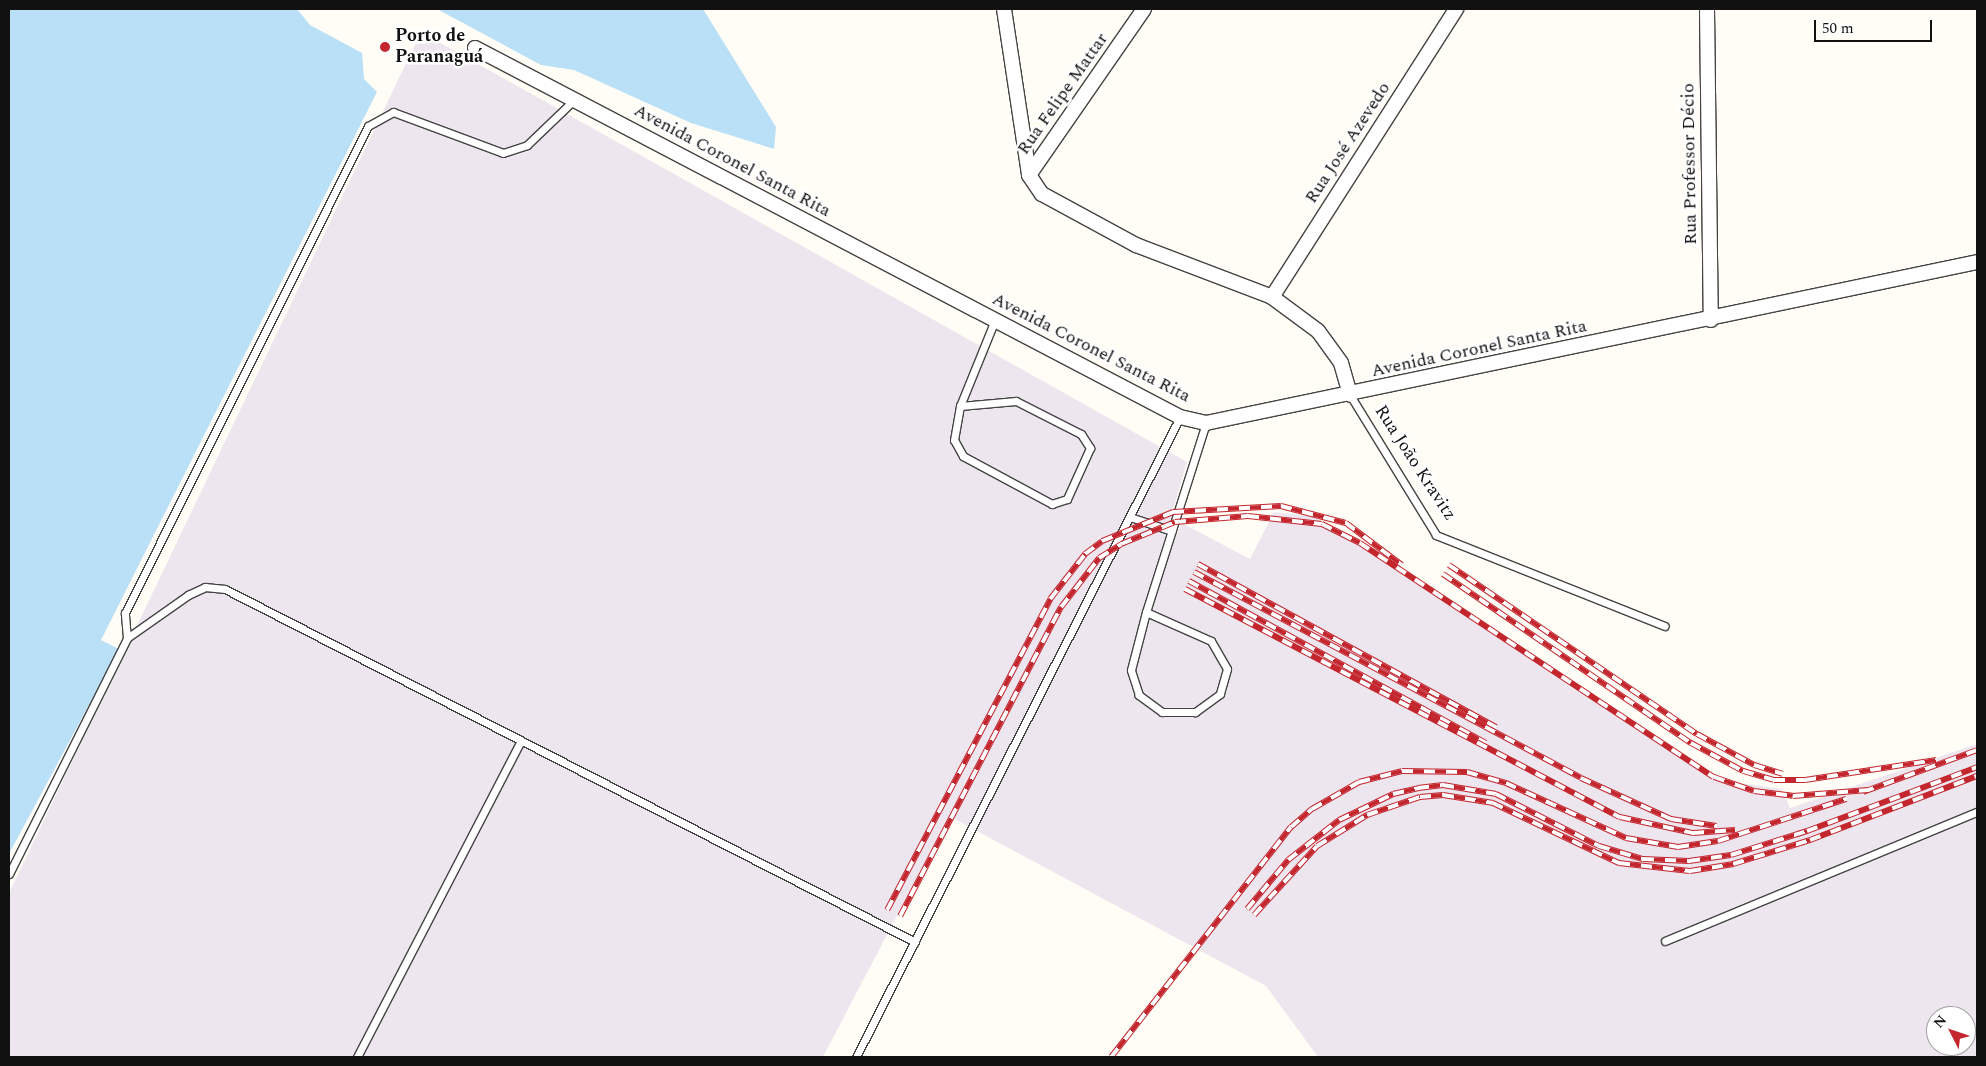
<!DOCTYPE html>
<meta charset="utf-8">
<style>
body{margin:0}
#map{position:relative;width:1986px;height:1066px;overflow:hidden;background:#fffdf5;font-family:Spectral,serif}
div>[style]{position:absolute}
.industrial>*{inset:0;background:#eee6ef}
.water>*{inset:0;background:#b9e0f7}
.roads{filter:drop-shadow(1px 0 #444) drop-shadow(-1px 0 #444) drop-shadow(0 1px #444) drop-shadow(0 -1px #444)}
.lane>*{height:7px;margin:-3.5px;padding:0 3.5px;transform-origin:3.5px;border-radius:3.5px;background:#fff}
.street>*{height:14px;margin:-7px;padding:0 7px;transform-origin:7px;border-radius:7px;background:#fff}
.rail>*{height:5.5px;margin-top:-2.75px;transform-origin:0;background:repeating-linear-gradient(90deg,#fff 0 11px,#c4262e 0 22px);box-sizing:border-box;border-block:1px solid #c4262e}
.dots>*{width:14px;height:14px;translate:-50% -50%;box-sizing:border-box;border:2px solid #fff;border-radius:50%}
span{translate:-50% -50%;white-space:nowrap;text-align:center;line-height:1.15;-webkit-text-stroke:5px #fff;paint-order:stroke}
.poi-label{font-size:18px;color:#111;font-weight:700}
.left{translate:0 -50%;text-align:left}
.street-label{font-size:18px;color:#111}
.frame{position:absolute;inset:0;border:10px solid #111;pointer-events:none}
.north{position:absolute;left:1926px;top:1006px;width:50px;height:50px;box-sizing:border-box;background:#fff;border:1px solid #a0a0a0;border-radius:50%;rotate:311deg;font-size:14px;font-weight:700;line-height:20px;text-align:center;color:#111}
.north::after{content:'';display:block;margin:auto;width:18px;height:22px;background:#c4262e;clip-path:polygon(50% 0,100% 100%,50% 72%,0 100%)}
.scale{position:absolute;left:1814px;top:20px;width:118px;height:22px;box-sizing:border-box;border:2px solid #111;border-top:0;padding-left:6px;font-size:15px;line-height:18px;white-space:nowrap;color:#111;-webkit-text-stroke:4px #fff;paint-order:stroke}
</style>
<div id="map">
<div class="industrial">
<div style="clip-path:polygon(evenodd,421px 32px,1187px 462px,1158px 562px,1163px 565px,1182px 523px,1250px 559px,1274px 512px,1315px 517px,1694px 765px,1733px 782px,1782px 789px,1790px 808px,1977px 744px,1977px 1057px,1318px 1057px,1266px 986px,949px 816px,823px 1057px,9px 1057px,9px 893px,421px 32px,1936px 1016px,1966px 1016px,1966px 1046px,1936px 1046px,1936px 1016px)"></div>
</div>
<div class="water">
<div style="clip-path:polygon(9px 9px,297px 9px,310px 25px,362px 53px,364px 79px,377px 92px,101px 640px,119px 649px,9px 854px)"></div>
<div style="clip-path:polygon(437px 9px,703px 9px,776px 127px,774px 149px,691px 123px,574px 70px,541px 65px)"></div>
</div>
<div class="roads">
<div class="lane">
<div style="left:1350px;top:395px;width:164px;rotate:58.4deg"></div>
<div style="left:1436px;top:535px;width:246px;rotate:21.7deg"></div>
<div style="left:960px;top:406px;width:56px;rotate:-5.1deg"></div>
<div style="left:1016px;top:401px;width:73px;rotate:26.9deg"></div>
<div style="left:1081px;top:434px;width:17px;rotate:57deg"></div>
<div style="left:1090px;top:448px;width:56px;rotate:114.3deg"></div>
<div style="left:1067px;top:499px;width:16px;rotate:162deg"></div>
<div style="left:1052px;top:504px;width:101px;rotate:-151.7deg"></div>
<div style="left:963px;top:456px;width:18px;rotate:-119deg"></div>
<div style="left:954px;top:440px;width:35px;rotate:-80deg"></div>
<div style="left:960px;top:406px;width:93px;rotate:-67.9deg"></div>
<div style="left:1130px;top:517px;width:44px;rotate:18.4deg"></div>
<div style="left:1146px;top:612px;width:71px;rotate:24deg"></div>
<div style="left:1211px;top:641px;width:32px;rotate:60deg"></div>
<div style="left:1227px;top:669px;width:26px;rotate:106deg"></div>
<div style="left:1220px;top:694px;width:31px;rotate:144deg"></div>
<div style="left:1195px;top:712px;width:33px;rotate:180deg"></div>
<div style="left:1162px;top:712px;width:29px;rotate:-144deg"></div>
<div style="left:1139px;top:695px;width:26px;rotate:-108deg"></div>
<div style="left:1131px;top:670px;width:60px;rotate:-75.5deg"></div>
<div style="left:1146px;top:612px;width:198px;rotate:-72.4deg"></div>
<div style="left:127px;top:638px;width:75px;rotate:-35.2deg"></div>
<div style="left:188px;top:595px;width:19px;rotate:-25deg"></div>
<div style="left:205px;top:587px;width:20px;rotate:6deg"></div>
<div style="left:225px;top:589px;width:775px;rotate:27.09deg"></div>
<div style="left:9px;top:874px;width:264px;rotate:-63.4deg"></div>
<div style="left:127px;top:638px;width:25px;rotate:-95deg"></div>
<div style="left:125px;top:613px;width:544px;rotate:-63.48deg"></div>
<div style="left:368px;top:126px;width:29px;rotate:-29deg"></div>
<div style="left:393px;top:112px;width:117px;rotate:20.4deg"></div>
<div style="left:503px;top:153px;width:25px;rotate:-18deg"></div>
<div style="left:527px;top:145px;width:65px;rotate:-43.8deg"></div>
<div style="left:1665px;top:941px;width:338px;rotate:-22.5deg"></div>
<div style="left:357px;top:1057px;width:355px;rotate:-62.6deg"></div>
<div style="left:856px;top:1057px;width:717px;rotate:-63.15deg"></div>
</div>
<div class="street">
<div style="left:1004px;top:9px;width:168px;rotate:81.4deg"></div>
<div style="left:1029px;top:175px;width:23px;rotate:56deg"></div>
<div style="left:1042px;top:194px;width:107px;rotate:28.5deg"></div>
<div style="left:1136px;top:245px;width:146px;rotate:20.9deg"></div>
<div style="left:1272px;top:297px;width:57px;rotate:36.5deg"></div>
<div style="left:1318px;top:331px;width:39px;rotate:54deg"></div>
<div style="left:1341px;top:363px;width:33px;rotate:74deg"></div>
<div style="left:1707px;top:9px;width:311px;rotate:89.3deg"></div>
<div style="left:475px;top:48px;width:796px;rotate:27.63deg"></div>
<div style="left:1180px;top:417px;width:27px;rotate:13deg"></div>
<div style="left:1206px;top:423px;width:788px;rotate:-11.79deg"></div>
<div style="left:1029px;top:175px;width:202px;rotate:-55.3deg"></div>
<div style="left:1272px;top:297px;width:342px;rotate:-57.4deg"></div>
</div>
</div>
<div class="rail">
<div style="left:1198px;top:564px;width:340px;rotate:28.7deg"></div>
<div style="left:1449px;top:565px;width:300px;rotate:34.3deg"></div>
<div style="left:1697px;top:734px;width:65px;rotate:28.5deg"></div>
<div style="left:1754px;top:765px;width:30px;rotate:17deg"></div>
<div style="left:1194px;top:572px;width:438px;rotate:28deg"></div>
<div style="left:1581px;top:778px;width:99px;rotate:24.5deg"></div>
<div style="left:1671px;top:819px;width:46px;rotate:8.8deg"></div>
<div style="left:1443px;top:574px;width:300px;rotate:34.3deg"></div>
<div style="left:1691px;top:743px;width:59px;rotate:28.3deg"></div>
<div style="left:1743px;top:771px;width:32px;rotate:16deg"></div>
<div style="left:1774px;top:780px;width:31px"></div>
<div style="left:1805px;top:780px;width:133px;rotate:-8.7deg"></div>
<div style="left:1189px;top:581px;width:338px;rotate:28.6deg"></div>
<div style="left:1185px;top:589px;width:491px;rotate:27.7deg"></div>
<div style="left:1620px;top:817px;width:75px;rotate:12.4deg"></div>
<div style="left:1693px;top:833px;width:42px;rotate:-4.1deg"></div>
<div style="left:1863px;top:792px;width:121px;rotate:-20.2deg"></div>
<div style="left:1247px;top:909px;width:64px;rotate:-50.1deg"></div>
<div style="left:1288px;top:860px;width:65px;rotate:-38.1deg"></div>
<div style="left:1339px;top:820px;width:60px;rotate:-25.7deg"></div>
<div style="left:1393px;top:794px;width:26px;rotate:-13deg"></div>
<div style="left:1418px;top:788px;width:25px;rotate:-7deg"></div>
<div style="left:1443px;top:785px;width:54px;rotate:9.6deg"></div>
<div style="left:1496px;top:794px;width:115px;rotate:26.8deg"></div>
<div style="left:1599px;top:846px;width:46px;rotate:16.5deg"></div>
<div style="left:1643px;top:859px;width:46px;rotate:2.5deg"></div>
<div style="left:1689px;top:861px;width:42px;rotate:-8.1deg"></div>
<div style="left:1731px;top:855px;width:80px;rotate:-17.5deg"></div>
<div style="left:1807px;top:831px;width:182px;rotate:-20.6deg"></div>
<div style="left:887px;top:910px;width:351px;rotate:-62.3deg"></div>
<div style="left:1050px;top:599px;width:57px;rotate:-52.1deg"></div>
<div style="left:1085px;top:554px;width:21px;rotate:-37deg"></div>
<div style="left:1102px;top:541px;width:77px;rotate:-22.2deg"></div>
<div style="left:1173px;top:512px;width:108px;rotate:-3.2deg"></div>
<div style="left:1281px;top:506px;width:67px;rotate:14.7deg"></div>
<div style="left:1346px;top:523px;width:70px;rotate:36.9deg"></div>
<div style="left:1254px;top:915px;width:93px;rotate:-47.6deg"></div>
<div style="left:1317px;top:846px;width:59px;rotate:-31.8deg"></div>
<div style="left:1367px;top:815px;width:56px;rotate:-18.8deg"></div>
<div style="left:1420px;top:797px;width:23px;rotate:-5deg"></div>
<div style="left:1443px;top:795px;width:51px;rotate:9.1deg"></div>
<div style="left:1493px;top:803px;width:140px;rotate:25.5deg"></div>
<div style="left:1619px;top:863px;width:71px;rotate:6.4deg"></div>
<div style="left:1690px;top:871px;width:44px;rotate:-9.2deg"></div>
<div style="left:1733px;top:864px;width:81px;rotate:-17.3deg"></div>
<div style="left:1810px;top:840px;width:179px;rotate:-21deg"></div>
<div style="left:900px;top:916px;width:348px;rotate:-62.5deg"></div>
<div style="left:1061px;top:607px;width:62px;rotate:-52.2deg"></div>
<div style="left:1099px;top:558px;width:26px;rotate:-32deg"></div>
<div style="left:1121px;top:544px;width:58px;rotate:-22.2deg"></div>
<div style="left:1175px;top:522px;width:73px;rotate:-4.7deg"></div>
<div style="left:1248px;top:516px;width:74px;rotate:6.2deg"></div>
<div style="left:1322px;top:524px;width:42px;rotate:26.6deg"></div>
<div style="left:1360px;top:543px;width:424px;rotate:33.5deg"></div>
<div style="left:1714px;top:777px;width:42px;rotate:19.3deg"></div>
<div style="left:1754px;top:791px;width:39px;rotate:7deg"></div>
<div style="left:1793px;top:796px;width:75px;rotate:-4.6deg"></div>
<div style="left:1111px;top:1057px;width:292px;rotate:-52deg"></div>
<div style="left:1291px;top:827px;width:28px;rotate:-41deg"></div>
<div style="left:1312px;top:809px;width:54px;rotate:-29.9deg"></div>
<div style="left:1359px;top:782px;width:44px;rotate:-14.3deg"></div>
<div style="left:1402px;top:771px;width:65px;rotate:0.9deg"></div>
<div style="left:1467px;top:772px;width:41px;rotate:15.8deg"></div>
<div style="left:1506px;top:783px;width:132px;rotate:24.6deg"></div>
<div style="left:1626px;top:838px;width:53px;rotate:9.8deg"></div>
<div style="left:1678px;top:847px;width:40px;rotate:-8.5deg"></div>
<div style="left:1718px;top:841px;width:135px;rotate:-18.2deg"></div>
</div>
<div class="dots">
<div style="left:385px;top:47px;background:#c4262e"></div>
</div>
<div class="poi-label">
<span class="left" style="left:395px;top:47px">Porto de<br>Paranaguá</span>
</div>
<div class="street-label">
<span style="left:1063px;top:94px;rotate:-55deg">Rua Felipe Mattar</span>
<span style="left:1348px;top:143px;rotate:-57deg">Rua José Azevedo</span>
<span style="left:732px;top:161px;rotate:28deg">Avenida Coronel Santa Rita</span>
<span style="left:1690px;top:164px;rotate:-91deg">Rua Professor Décio</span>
<span style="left:1091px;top:348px;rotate:27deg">Avenida Coronel Santa Rita</span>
<span style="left:1479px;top:349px;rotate:-12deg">Avenida Coronel Santa Rita</span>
<span style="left:1415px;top:463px;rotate:57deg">Rua João Kravitz</span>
</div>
<div class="frame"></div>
<div class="north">N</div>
<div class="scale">50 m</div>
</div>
